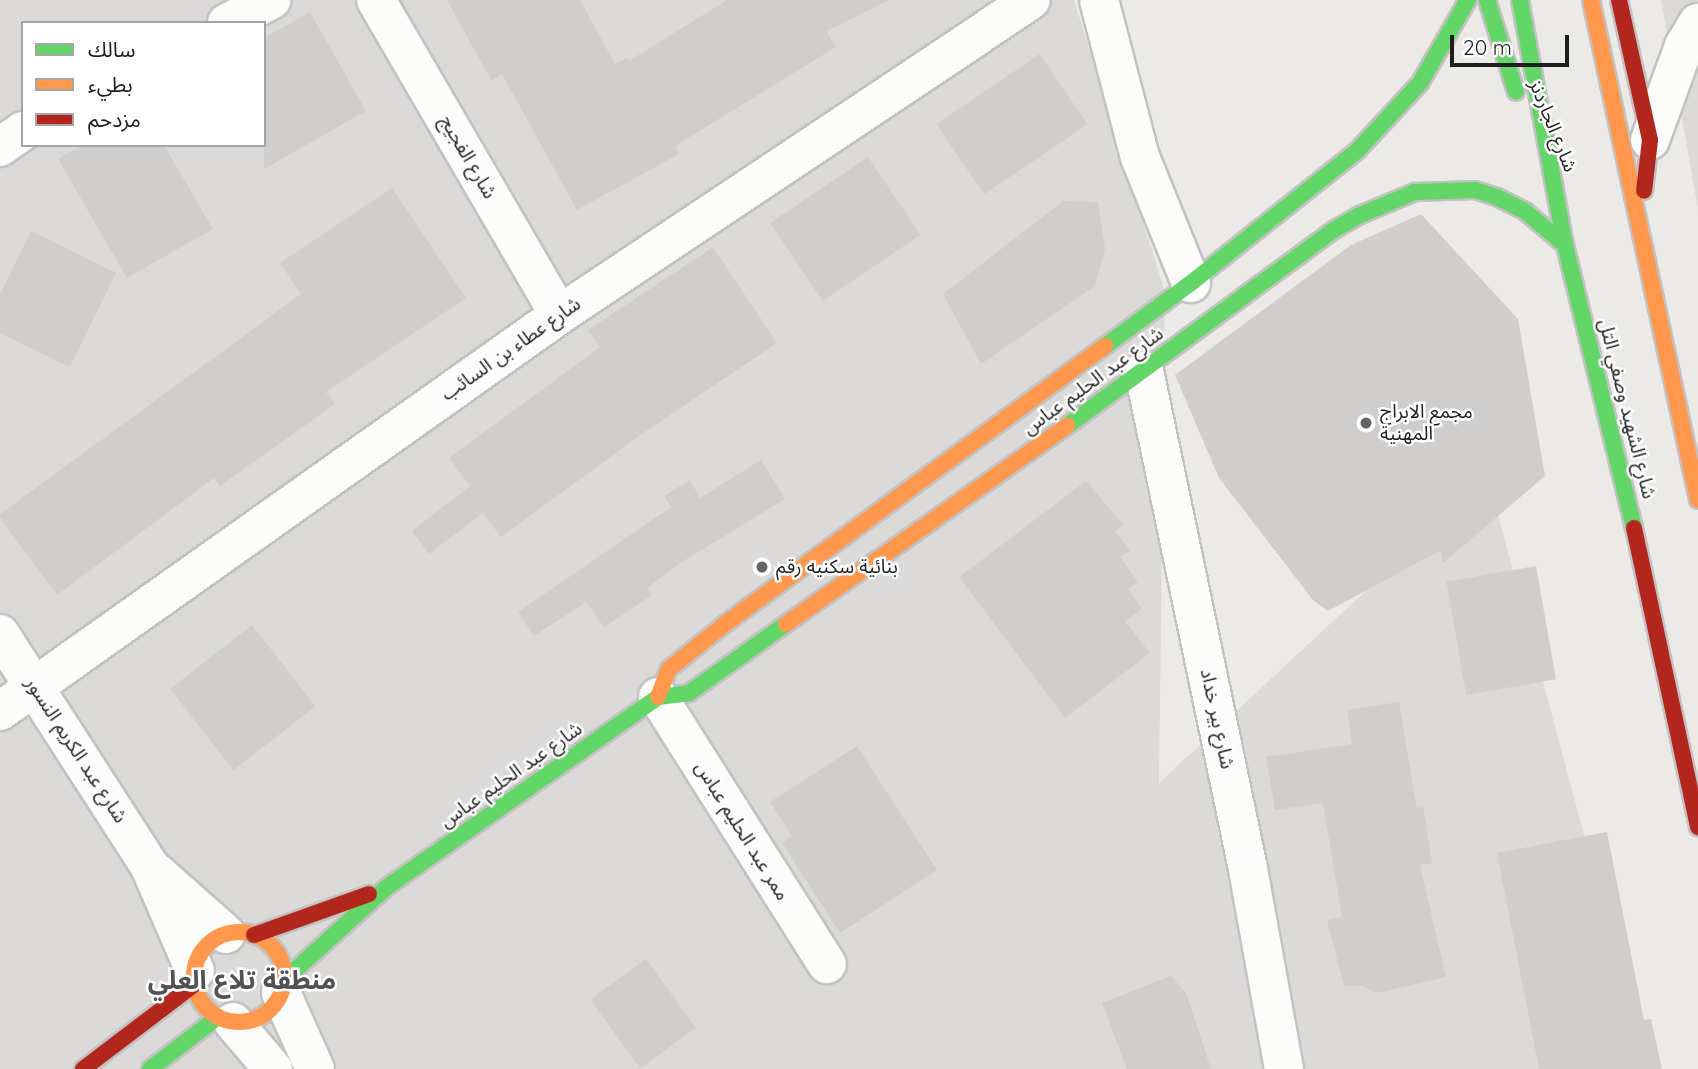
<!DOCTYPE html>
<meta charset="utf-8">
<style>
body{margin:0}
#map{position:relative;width:1698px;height:1069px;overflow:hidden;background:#eceae7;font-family:Quicksand,"Noto Sans Arabic",sans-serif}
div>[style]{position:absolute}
.residential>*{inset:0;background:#dbdad8}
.building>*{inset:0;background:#d0cecc;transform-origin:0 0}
.roads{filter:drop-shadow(2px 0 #c3c2c1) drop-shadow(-2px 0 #c3c2c1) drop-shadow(0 2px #c3c2c1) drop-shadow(0 -2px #c3c2c1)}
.street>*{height:38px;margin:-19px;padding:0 19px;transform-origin:19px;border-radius:19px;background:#fcfcfb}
.fast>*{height:16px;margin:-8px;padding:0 8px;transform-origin:8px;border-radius:8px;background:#63d668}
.slow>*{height:16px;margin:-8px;padding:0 8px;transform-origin:8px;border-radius:8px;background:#ff974d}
.slow>.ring{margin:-8px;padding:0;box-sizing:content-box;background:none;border:16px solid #ff974d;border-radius:50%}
.jam>*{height:16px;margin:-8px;padding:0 8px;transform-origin:8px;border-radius:8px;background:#b3261e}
.dots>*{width:19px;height:19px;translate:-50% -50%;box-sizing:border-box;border:4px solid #fff;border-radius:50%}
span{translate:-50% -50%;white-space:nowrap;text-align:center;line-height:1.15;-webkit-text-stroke:5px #fff;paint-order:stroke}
.street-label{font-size:19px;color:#1e1e1e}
.poi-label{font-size:19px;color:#1e1e1e}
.left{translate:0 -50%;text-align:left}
.district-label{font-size:26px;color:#515151;font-weight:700}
.legend{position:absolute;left:21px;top:21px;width:245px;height:126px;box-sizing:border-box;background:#fff;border:2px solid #a5a5a5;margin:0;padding:9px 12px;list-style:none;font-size:21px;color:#1e1e1e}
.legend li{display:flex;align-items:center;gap:14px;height:35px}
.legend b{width:35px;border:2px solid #a5a5a5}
.scale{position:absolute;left:1450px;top:35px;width:119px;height:32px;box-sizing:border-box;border:4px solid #1e1e1e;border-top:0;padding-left:9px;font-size:21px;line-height:24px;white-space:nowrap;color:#1e1e1e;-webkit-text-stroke:5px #fff;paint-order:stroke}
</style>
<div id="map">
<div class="residential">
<div style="clip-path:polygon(evenodd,0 0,1074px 0,1165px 292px,1159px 783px,1488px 477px,1647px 1069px,0 1069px,0 0,23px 23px,264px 23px,264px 145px,23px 145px,23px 23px)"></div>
<div style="clip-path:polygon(1661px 0,1698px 0,1698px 209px)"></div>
</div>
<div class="building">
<div style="clip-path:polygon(447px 0,580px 0,615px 64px,627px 58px,629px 61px,727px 0,889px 0,826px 31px,836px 47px,675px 146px,679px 154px,577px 210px,502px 74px,491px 80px)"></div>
<div style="clip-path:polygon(310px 12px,366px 111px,264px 169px,264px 38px)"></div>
<div style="left:1040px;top:54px;width:85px;height:125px;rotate:56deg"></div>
<div style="clip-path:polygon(82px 145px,164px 145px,213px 229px,127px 278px,58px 159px)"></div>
<div style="left:868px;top:157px;width:94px;height:118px;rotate:56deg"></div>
<div style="clip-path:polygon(392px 188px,466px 298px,326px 392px,335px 404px,220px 486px,214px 478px,57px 595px,0 518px,0 514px,301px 294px,280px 263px)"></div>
<div style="clip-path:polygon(1063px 201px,1098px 202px,1105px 249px,1095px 286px,981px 364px,943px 294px)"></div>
<div style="clip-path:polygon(1421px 214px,1518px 319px,1545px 476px,1443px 563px,1441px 550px,1328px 611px,1313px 600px,1219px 478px,1175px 375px,1351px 245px)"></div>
<div style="clip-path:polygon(31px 231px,116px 273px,70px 367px,0 333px,0 294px)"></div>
<div style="clip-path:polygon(713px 247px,777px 343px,639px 436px,501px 537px,483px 513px,429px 554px,412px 531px,470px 486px,449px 458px,600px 347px,588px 330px)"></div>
<div style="clip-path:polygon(761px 460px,785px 499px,682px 562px,647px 588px,652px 595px,604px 627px,586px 602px,534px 636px,518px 612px,671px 507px,664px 496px,690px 480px,700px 498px)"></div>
<div style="clip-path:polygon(1086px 481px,1124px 525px,1115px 531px,1130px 551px,1120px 557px,1138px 582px,1128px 589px,1142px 609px,1125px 621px,1150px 653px,1065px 718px,959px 577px)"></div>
<div style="left:1536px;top:566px;width:115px;height:91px;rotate:80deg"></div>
<div style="left:252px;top:625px;width:103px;height:104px;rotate:52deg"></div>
<div style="clip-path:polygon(1399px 702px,1417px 808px,1423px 807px,1432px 863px,1420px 865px,1446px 977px,1376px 993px,1364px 986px,1344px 986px,1327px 920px,1342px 917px,1323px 803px,1275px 810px,1266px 757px,1352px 744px,1347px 710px)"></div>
<div style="clip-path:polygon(857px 746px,937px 870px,840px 933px,782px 843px,792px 836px,770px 802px)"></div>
<div style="clip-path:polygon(1607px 832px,1644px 1020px,1651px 1019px,1662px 1069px,1539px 1069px,1497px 853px)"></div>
<div style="left:646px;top:959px;width:85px;height:69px;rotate:54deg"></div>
<div style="clip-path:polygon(1171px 976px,1186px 993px,1211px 1069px,1127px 1069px,1102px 1003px)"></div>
</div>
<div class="roads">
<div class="street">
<div style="left:376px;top:0;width:364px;rotate:59.8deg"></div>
<div style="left:1099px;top:0;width:162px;rotate:75.4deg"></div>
<div style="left:1140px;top:157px;width:136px;rotate:68deg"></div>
<div style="left:227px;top:23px;width:50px;rotate:-27.6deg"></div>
<div style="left:1650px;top:140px;width:100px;rotate:-70.1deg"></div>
<div style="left:1684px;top:46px;width:27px;rotate:-59deg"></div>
<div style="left:0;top:147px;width:28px;rotate:-35deg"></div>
<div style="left:1144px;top:371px;width:509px;rotate:78.2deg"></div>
<div style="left:1248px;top:869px;width:203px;rotate:79.8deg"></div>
<div style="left:0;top:634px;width:277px;rotate:57.2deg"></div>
<div style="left:150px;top:867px;width:113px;rotate:66.6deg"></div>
<div style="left:658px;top:697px;width:316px;rotate:57.7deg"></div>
<div style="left:0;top:711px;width:685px;rotate:-35.31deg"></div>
<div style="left:559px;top:315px;width:567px;rotate:-33.72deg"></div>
<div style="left:157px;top:873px;width:92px;rotate:41.5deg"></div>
<div style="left:281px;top:993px;width:83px;rotate:65.9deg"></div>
<div style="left:233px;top:1022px;width:62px;rotate:49.6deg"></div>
</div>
<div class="fast">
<div style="left:1487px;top:0;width:96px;rotate:72.5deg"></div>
<div style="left:1520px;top:0;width:249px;rotate:79.6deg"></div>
<div style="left:1565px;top:245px;width:291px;rotate:76.3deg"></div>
<div style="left:1105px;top:346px;width:107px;rotate:-36.2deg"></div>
<div style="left:1191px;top:283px;width:212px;rotate:-38.5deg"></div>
<div style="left:1357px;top:151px;width:93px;rotate:-47.2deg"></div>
<div style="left:1420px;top:83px;width:96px;rotate:-60deg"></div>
<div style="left:1067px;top:426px;width:329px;rotate:-36.3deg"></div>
<div style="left:1332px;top:231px;width:32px;rotate:-30deg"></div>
<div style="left:1360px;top:215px;width:60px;rotate:-22.7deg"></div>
<div style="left:1415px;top:192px;width:60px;rotate:-1.9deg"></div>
<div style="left:1475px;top:190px;width:23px;rotate:18deg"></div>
<div style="left:1497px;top:197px;width:33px;rotate:27deg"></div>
<div style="left:1526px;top:212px;width:51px;rotate:40.2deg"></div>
<div style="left:284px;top:980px;width:139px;rotate:-42.1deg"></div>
<div style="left:387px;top:887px;width:331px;rotate:-35deg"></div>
<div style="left:658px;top:697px;width:31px;rotate:-7deg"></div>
<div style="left:689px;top:693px;width:119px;rotate:-35.4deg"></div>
<div style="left:150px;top:1069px;width:86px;rotate:-37.4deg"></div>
</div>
<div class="slow">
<div style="left:1591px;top:0;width:511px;rotate:77.92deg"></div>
<div style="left:786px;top:624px;width:344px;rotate:-35.2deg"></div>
<div style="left:658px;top:697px;width:30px;rotate:-69deg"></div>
<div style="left:669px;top:669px;width:72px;rotate:-38.8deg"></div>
<div style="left:725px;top:624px;width:471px;rotate:-36.2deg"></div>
<div class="ring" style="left:194px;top:932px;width:74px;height:74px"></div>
</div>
<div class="jam">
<div style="left:1619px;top:0;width:143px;rotate:77.5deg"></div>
<div style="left:1650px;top:140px;width:51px;rotate:96.7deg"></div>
<div style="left:1634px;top:528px;width:306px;rotate:77.9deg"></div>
<div style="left:254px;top:935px;width:122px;rotate:-19.6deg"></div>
<div style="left:83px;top:1069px;width:141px;rotate:-37.2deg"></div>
</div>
</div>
<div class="dots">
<div style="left:1366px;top:423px;background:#666564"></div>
<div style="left:762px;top:567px;background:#666564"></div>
</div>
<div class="street-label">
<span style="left:1553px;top:126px;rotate:68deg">شارع الجاردنز</span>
<span style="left:468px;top:157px;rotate:60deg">شارع الفجيج</span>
<span style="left:511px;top:349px;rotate:-35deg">شارع عطاء بن السائب</span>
<span style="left:1093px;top:381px;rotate:-36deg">شارع عبد الحليم عباس</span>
<span style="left:1627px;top:409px;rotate:76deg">شارع الشهيد وصفي التل</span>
<span style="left:1217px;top:719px;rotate:78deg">شارع بير خداد</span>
<span style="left:76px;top:750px;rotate:57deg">شارع عبد الكريم النسور</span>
<span style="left:511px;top:775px;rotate:-35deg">شارع عبد الحليم عباس</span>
<span style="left:742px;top:831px;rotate:58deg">ممر عبد الحليم عباس</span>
</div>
<div class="poi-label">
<span class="left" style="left:1380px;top:423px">مجمع الابراج<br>المهنية</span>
<span class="left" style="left:776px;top:567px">بنائية سكنيه رقم</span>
</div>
<div class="district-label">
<span style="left:242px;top:980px">منطقة تلاع العلي</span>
</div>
<ul class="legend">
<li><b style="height:9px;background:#63d668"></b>سالك</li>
<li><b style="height:9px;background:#ff974d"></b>بطيء</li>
<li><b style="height:9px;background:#b3261e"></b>مزدحم</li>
</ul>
<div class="scale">20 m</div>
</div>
